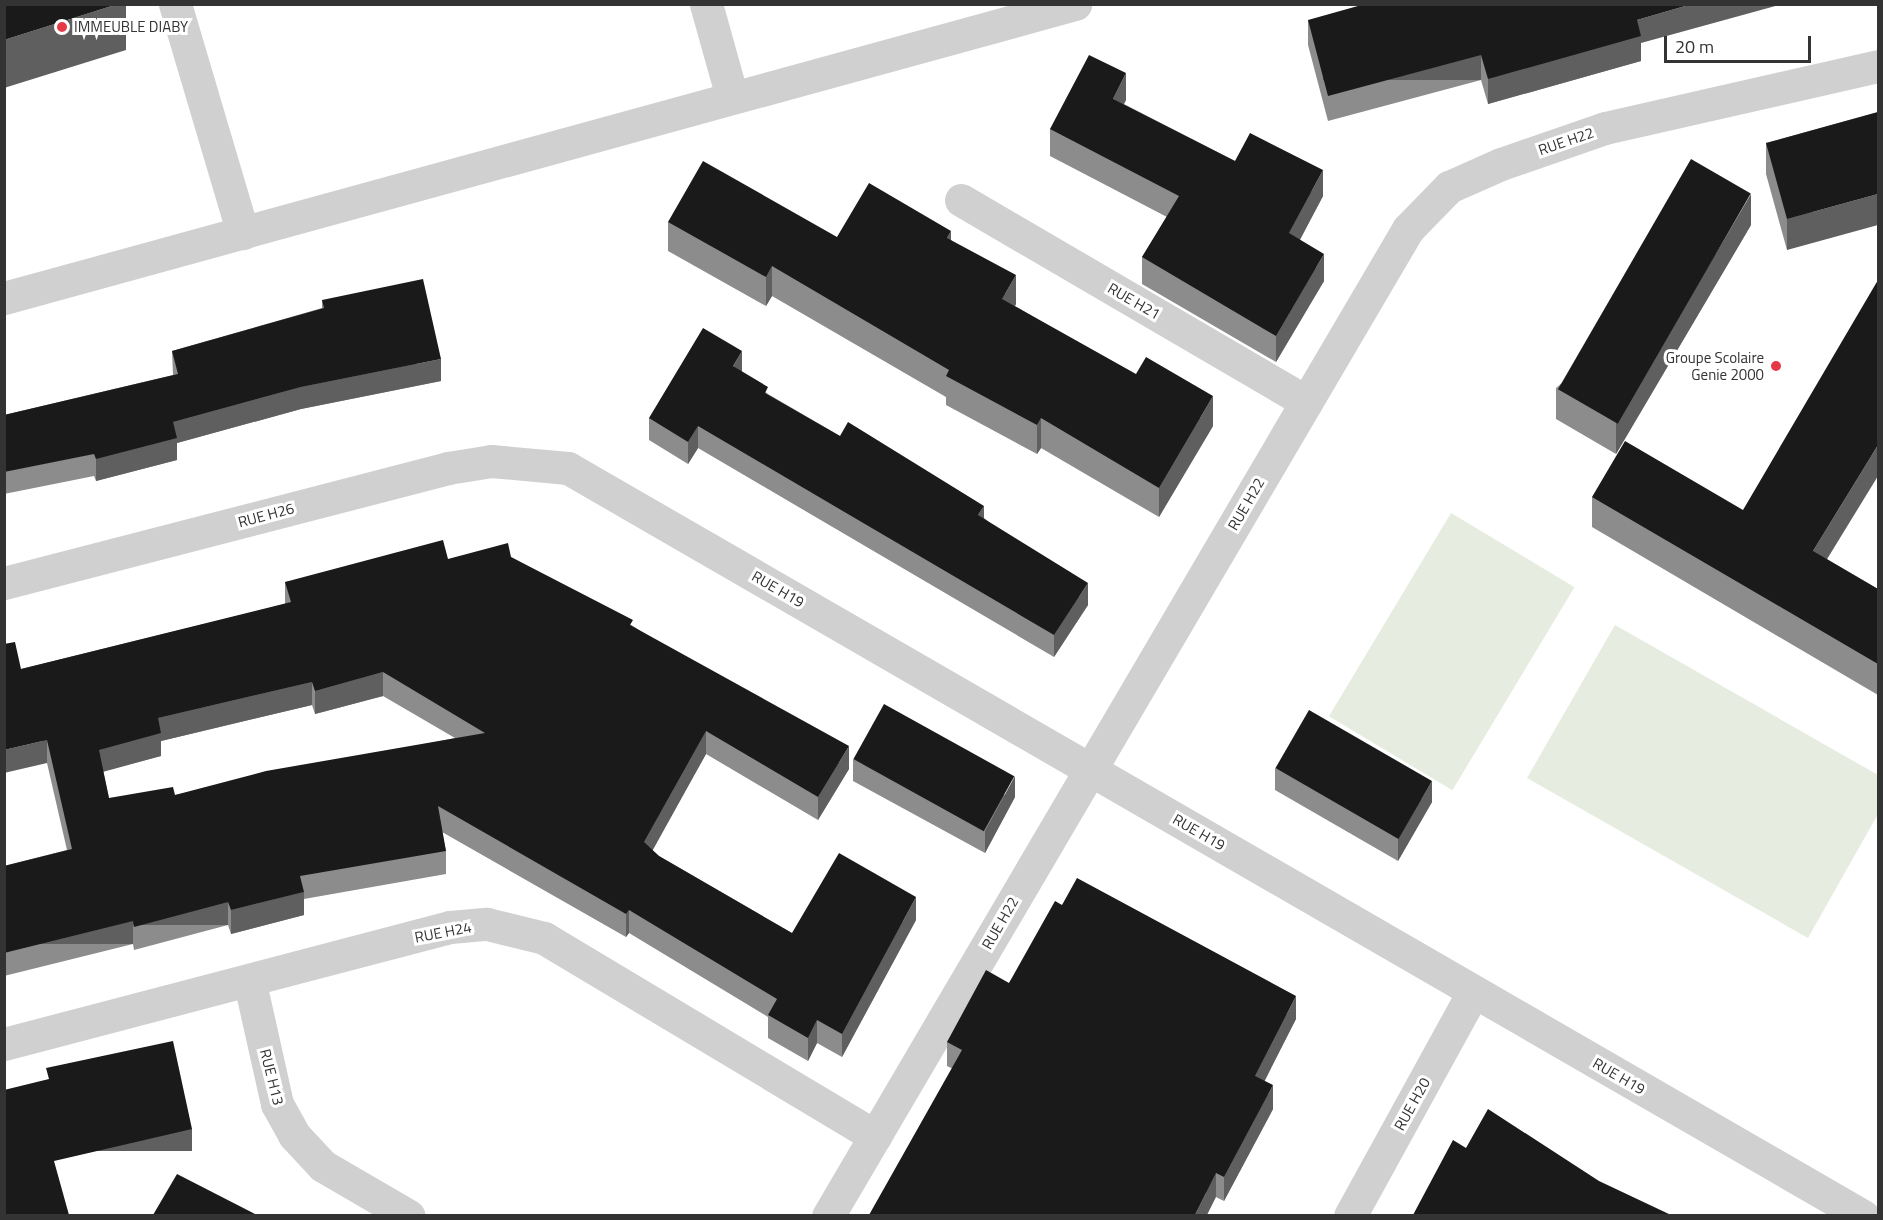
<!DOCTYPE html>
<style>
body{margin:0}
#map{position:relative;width:1883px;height:1220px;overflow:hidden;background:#fff;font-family:"Titillium Web",sans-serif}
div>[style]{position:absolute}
.green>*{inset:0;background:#e6ecdf;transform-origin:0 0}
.minor>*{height:33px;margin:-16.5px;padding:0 16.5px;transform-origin:16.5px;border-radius:16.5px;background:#d0d0d0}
.wall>*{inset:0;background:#8c8c8c}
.shaded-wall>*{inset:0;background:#5f5f5f;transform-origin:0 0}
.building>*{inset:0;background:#1a1a1a;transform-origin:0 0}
.dots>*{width:16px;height:16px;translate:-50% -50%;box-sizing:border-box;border:3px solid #fff;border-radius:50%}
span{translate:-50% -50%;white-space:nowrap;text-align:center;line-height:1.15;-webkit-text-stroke:6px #fff;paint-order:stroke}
.poi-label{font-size:15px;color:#333}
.left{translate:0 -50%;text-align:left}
.right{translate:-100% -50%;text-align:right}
.street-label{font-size:15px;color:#333}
.frame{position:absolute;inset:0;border:6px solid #333;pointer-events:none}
.scale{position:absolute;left:1664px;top:36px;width:147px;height:27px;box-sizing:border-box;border:3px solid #333;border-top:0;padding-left:8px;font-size:18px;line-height:21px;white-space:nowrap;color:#333;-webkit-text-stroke:4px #fff;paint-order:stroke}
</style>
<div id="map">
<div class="green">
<div style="left:1451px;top:513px;width:144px;height:237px;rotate:31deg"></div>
<div style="clip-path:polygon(1615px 625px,1878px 775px,1878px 814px,1808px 938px,1527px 778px)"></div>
</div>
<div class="minor">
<div style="left:175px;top:4px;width:239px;rotate:73.5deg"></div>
<div style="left:706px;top:4px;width:97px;rotate:74.4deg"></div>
<div style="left:961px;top:200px;width:400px;rotate:30.3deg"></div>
<div style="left:4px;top:298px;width:1111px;rotate:-15.35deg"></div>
<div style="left:4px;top:583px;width:459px;rotate:-14.5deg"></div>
<div style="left:448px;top:468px;width:44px;rotate:-9.2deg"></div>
<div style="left:491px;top:461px;width:77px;rotate:5.2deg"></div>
<div style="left:568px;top:468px;width:1496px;rotate:30.01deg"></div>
<div style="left:250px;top:983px;width:124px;rotate:77.4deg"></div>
<div style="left:277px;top:1104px;width:35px;rotate:61deg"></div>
<div style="left:294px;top:1135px;width:42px;rotate:46.9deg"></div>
<div style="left:323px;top:1166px;width:99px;rotate:30.2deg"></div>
<div style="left:4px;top:1044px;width:461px;rotate:-14.7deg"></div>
<div style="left:450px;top:927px;width:37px;rotate:-5deg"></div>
<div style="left:487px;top:924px;width:59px;rotate:13.8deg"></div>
<div style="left:544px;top:938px;width:386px;rotate:30.9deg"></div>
<div style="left:828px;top:1216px;width:1145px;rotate:-59.56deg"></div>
<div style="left:1408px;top:229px;width:59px;rotate:-45.7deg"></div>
<div style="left:1449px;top:187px;width:57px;rotate:-23.9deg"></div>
<div style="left:1501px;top:164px;width:110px;rotate:-19.1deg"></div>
<div style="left:1605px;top:128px;width:280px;rotate:-12.8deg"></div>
<div style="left:1350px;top:1216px;width:256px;rotate:-61.2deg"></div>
</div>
<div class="wall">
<div style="clip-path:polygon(1308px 20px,1641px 43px,1641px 61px,1488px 104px,1481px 80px,1328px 121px,1308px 45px)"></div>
<div style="clip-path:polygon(1126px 100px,1124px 104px,1235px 161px,1323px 196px,1300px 240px,1324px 281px,1276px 362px,1142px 284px,1142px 257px,1167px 217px,1050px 156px,1050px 129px)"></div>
<div style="clip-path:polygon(1878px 112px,1787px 250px,1766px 174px,1766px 143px)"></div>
<div style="clip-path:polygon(668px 222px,837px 237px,951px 240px,1016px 304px,1015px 306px,1213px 426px,1159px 517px,1041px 448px,1037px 454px,946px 405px,946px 397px,772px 296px,766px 306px,668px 251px)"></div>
<div style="clip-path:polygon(1751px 225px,1616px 454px,1556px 419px,1556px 388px)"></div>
<div style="clip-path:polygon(322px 300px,441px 381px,301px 409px,177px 443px,177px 460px,96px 481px,94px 476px,4px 494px,4px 415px,173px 375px,172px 351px,322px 308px)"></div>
<div style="clip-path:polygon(742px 372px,768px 394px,840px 436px,984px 518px,1088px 605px,1054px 657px,698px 448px,688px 464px,649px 440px,649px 418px)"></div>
<div style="clip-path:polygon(1592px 497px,1743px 510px,1878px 589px,1878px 695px,1592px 527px)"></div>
<div style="clip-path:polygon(evenodd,511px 557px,633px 626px,849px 769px,818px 820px,706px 754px,652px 850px,659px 856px,792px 933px,916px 920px,842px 1057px,817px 1043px,808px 1061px,768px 1038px,768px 1017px,629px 933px,626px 937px,442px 832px,446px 851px,446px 874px,304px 899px,304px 915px,231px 934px,228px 925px,134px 950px,133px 944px,4px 976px,4px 866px,67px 850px,47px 763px,21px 669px,285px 604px,285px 582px,448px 559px,511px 557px,383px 696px,455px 738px,175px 795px,109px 798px,103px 771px,161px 756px,161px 741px,312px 705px,315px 714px,383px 696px)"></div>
<div style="clip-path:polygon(853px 759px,1015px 797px,985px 853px,853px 781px)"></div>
<div style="clip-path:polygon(1275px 768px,1432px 802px,1398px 861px,1275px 790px)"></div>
<div style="clip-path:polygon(1062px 905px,1296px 1019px,1264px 1081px,1273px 1109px,1224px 1201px,947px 1066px,947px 1042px,1009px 983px)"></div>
</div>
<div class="shaded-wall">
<div style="clip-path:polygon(118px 4px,126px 4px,126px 50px,4px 88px,4px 40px)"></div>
<div style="clip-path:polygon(1692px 4px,1783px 4px,1641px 43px,1641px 61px,1488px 104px,1488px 79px,1637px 20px)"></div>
<div style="left:1481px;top:55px;width:25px;height:158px;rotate:90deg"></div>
<div style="clip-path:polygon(1126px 73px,1126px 100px,1113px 125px,1113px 99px)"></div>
<div style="clip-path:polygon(1323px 170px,1323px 196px,1289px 260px,1289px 233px)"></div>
<div style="clip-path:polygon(1751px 194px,1751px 225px,1616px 454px,1616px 423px)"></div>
<div style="clip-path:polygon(1878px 194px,1878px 225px,1787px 250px,1787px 219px)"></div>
<div style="clip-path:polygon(951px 231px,951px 261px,947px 238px)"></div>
<div style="clip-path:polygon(1324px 254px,1324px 281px,1276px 362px,1276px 336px)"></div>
<div style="clip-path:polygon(772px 266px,772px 296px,766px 306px,766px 277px)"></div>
<div style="clip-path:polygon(1016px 275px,1016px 304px,1002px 329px,1002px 299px)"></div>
<div style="clip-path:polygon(742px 351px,742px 373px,733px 366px)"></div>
<div style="clip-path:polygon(441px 359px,441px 381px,301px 409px,177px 443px,177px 460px,96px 481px,96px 459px,173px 422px,301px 387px)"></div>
<div style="clip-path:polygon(1213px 396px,1213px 426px,1159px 517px,1159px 488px)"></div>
<div style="clip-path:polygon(1041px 418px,1041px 448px,1037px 454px,1037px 425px)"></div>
<div style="clip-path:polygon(698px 426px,698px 448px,688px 464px,688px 442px)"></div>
<div style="clip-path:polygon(1878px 445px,1878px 476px,1813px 582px,1813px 551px)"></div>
<div style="clip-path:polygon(984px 506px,984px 527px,978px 515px)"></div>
<div style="clip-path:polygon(1088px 583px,1088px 605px,1054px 657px,1054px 635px)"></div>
<div style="clip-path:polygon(383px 672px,383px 696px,315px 714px,315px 691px)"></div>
<div style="clip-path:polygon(312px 682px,312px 705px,161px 741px,161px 756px,99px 773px,99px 750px,158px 718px)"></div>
<div style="clip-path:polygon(706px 731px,706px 754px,644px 866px,644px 842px)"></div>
<div style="clip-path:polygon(47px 740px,47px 763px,4px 773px,4px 750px)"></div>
<div style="clip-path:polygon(849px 746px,849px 769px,818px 820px,818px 797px)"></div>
<div style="clip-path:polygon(1015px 776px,1015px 797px,985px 853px,985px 831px)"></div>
<div style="clip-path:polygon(1432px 781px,1432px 802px,1398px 861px,1398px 839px)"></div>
<div style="clip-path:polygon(304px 892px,304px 915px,231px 934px,231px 910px)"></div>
<div style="clip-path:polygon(916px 897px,916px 920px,842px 1057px,842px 1034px)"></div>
<div style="left:228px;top:902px;width:23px;height:97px;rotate:90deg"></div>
<div style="clip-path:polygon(629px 910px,629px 933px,626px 937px,626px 914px)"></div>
<div style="left:133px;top:921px;width:23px;height:133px;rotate:90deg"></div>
<div style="clip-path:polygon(1296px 996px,1296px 1019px,1255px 1100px,1255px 1076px)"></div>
<div style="clip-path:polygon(817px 1020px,817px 1043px,808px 1061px,808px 1038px)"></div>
<div style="clip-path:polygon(1273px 1085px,1273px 1109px,1224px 1201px,1224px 1177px)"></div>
<div style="left:192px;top:1129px;width:22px;height:142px;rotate:90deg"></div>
<div style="clip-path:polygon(1216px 1173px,1216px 1197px,1207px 1215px,1195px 1215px)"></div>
</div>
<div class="building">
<div style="clip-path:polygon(4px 4px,118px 4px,4px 40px)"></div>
<div style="clip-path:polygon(1365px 4px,1692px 4px,1637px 20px,1641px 36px,1488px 79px,1481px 55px,1328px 96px,1308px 20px)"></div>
<div style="clip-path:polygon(1089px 55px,1126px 73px,1113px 99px,1235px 161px,1250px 133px,1323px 170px,1289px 233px,1324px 254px,1276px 336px,1142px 257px,1179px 196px,1050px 129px)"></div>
<div style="clip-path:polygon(1878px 112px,1878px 194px,1787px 219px,1766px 143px)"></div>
<div style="left:1691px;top:159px;width:69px;height:266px;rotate:30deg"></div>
<div style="clip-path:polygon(703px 161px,837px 237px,869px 183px,951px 231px,947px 238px,1016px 275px,1002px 299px,1136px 374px,1146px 357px,1213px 396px,1159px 488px,1041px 418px,1037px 425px,946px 376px,949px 370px,772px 266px,766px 277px,668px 222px)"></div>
<div style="clip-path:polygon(423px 279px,441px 359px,301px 387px,173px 422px,177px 438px,96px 459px,94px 454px,4px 472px,4px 415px,178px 374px,172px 351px,324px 308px,322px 300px)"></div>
<div style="clip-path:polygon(1878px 280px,1878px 445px,1813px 551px,1878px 589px,1878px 664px,1592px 497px,1625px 441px,1743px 510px)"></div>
<div style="clip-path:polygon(703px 328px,742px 351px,733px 366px,768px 387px,765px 393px,840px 436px,848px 422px,984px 506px,978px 515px,1088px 583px,1054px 635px,698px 426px,688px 442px,649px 418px)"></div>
<div style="clip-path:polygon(evenodd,443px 540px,448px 559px,508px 543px,511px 557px,633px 620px,630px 625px,849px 746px,818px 797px,706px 731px,644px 842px,659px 856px,792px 933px,839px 853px,916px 897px,842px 1034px,817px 1020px,808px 1038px,768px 1015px,777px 999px,629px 910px,626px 914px,438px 806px,446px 851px,300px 876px,304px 892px,231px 910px,228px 902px,134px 927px,133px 921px,4px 953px,4px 866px,72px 849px,47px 740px,4px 750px,4px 644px,15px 642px,21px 669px,291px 602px,285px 582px,443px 540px,383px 672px,485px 733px,266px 771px,175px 795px,173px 787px,109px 798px,99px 750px,161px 733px,158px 718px,312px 682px,315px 691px,383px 672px)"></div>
<div style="left:884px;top:704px;width:149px;height:63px;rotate:29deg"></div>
<div style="left:1309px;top:710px;width:142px;height:67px;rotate:30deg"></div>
<div style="clip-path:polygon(1077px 878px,1296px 996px,1255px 1076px,1273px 1085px,1224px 1177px,1216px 1173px,1195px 1215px,869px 1215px,962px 1050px,947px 1042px,986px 970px,1009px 983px,1055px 901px,1062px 905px)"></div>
<div style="clip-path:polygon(173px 1041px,192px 1129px,54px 1161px,69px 1215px,4px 1215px,4px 1090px,49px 1079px,46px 1068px)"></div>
<div style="clip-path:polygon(1488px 1109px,1599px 1181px,1671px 1215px,1413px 1215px,1453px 1140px,1466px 1148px)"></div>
<div style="clip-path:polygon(177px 1174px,257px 1215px,153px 1215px)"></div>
</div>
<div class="dots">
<div style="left:62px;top:27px;background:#e63946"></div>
<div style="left:1776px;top:366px;background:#e63946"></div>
</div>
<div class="poi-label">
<span class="left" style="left:74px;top:27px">IMMEUBLE DIABY</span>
<span class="right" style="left:1764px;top:366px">Groupe Scolaire<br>Genie 2000</span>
</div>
<div class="street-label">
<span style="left:1566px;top:141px;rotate:-19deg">RUE H22</span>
<span style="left:1134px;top:301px;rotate:30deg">RUE H21</span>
<span style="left:1246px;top:504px;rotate:-60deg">RUE H22</span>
<span style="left:266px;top:515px;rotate:-15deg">RUE H26</span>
<span style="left:778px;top:589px;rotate:30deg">RUE H19</span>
<span style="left:1199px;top:832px;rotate:30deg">RUE H19</span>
<span style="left:1000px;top:923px;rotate:-60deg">RUE H22</span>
<span style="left:443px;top:932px;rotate:-11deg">RUE H24</span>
<span style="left:1619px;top:1076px;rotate:30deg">RUE H19</span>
<span style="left:272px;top:1077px;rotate:76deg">RUE H13</span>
<span style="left:1412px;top:1104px;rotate:-61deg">RUE H20</span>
</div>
<div class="frame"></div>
<div class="scale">20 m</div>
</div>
